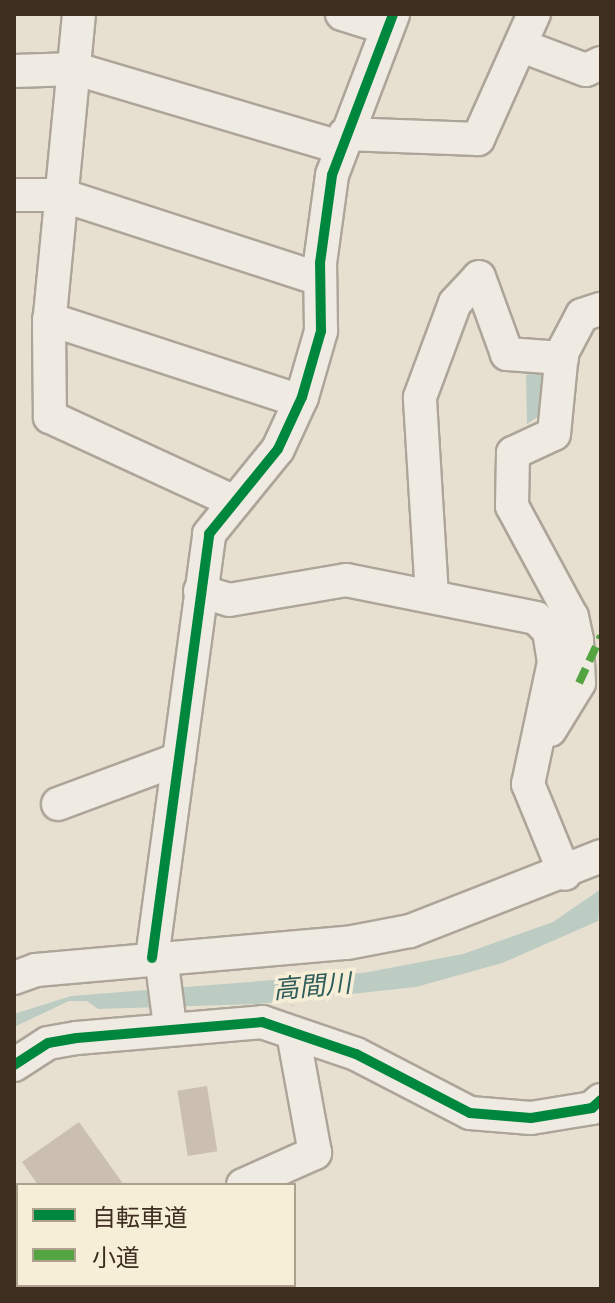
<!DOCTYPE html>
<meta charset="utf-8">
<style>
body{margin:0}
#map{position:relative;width:615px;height:1303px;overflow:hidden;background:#e7e0d1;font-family:"Libre Baskerville","Noto Sans JP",serif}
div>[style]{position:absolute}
.water>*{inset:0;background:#bcccc2}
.building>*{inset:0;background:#cbbfb2;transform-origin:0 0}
.path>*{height:4px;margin-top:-2px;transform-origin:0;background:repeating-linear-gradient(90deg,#c8c2b9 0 6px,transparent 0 10px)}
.roads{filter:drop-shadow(2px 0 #ada599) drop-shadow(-2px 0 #ada599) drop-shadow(0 2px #ada599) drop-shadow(0 -2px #ada599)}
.minor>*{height:32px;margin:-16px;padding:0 16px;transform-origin:16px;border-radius:16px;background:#efebe3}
.quiet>*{height:8px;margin-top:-4px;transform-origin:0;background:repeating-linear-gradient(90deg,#54a441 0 16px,transparent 0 24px)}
.cycleway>*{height:10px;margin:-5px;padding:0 5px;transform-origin:5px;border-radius:5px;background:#00873e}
span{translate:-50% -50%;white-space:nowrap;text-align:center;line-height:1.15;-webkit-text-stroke:7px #f7eed8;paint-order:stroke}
.water-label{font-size:26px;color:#2f5d5a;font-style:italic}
.frame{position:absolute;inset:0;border:16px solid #3d2e20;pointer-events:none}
.legend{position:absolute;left:16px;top:1183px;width:280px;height:104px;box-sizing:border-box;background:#f7eed8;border:2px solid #ada18e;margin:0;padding:10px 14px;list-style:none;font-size:24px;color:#3d2e20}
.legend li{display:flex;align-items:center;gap:16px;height:40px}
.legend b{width:40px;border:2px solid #ada18e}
</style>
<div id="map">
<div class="water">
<div style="clip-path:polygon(546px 370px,552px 407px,527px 424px,526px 375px)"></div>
<div style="clip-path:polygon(601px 889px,598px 921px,502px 963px,416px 987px,258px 1004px,98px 1009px,87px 1001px,69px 1001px,14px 1027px,14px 1014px,71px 996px,363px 973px,463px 954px,553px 922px)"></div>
</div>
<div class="building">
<div style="left:207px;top:1086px;width:66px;height:30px;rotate:81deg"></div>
<div style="clip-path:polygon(79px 1122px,124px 1185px,38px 1185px,22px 1162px)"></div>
</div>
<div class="path">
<div style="left:290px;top:975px;width:31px;rotate:84deg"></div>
</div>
<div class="roads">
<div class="minor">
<div style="left:79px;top:14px;width:313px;rotate:95.5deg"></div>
<div style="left:49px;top:326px;width:91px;rotate:89.4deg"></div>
<div style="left:50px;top:417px;width:201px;rotate:24.7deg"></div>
<div style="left:342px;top:14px;width:47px;rotate:17.3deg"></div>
<div style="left:522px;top:46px;width:68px;rotate:20.6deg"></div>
<div style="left:586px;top:70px;width:17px;rotate:-25deg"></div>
<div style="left:14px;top:71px;width:62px;rotate:-1.8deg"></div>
<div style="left:76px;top:69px;width:275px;rotate:16.5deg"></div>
<div style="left:345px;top:134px;width:133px;rotate:2.2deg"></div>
<div style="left:478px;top:139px;width:137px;rotate:-65.9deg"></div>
<div style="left:14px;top:195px;width:47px"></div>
<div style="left:61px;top:195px;width:272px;rotate:18deg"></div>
<div style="left:49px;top:319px;width:264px;rotate:18.1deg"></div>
<div style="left:200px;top:591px;width:30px;rotate:17deg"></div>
<div style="left:229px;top:600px;width:119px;rotate:-9.7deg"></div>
<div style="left:346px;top:580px;width:194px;rotate:11.3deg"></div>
<div style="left:536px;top:618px;width:18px;rotate:45deg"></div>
<div style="left:549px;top:631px;width:31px;rotate:81deg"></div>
<div style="left:554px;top:662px;width:125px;rotate:102deg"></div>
<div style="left:528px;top:784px;width:97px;rotate:67.7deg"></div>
<div style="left:432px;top:596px;width:199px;rotate:-93.5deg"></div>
<div style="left:420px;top:397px;width:100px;rotate:-69.6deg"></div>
<div style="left:455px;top:303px;width:35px;rotate:-47deg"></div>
<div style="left:479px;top:277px;width:82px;rotate:70deg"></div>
<div style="left:507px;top:354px;width:55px;rotate:4.2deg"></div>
<div style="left:550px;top:730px;width:55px;rotate:-58.3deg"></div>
<div style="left:579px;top:683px;width:43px;rotate:-92.7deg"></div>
<div style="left:577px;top:640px;width:24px;rotate:-102deg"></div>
<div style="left:572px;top:617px;width:126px;rotate:-118.4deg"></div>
<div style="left:512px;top:506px;width:53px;rotate:-88.9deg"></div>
<div style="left:513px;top:453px;width:45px;rotate:-24.9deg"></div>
<div style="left:554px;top:434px;width:81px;rotate:-84.4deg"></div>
<div style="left:562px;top:353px;width:43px;rotate:-62.2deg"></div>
<div style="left:582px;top:315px;width:20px;rotate:-18deg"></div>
<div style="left:58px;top:804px;width:129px;rotate:-20.4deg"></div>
<div style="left:161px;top:956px;width:71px;rotate:82.7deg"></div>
<div style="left:152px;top:958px;width:428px;rotate:-82.3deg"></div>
<div style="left:209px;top:534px;width:109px;rotate:-50.9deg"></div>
<div style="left:278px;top:449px;width:57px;rotate:-65.2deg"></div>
<div style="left:302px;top:397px;width:69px;rotate:-73.9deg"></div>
<div style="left:321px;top:331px;width:68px;rotate:-90.8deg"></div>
<div style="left:320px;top:263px;width:89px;rotate:-82.2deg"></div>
<div style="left:332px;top:175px;width:172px;rotate:-69.2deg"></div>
<div style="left:14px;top:978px;width:23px;rotate:-20deg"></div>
<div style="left:36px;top:970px;width:312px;rotate:-5deg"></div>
<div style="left:347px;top:943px;width:64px;rotate:-10.8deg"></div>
<div style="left:410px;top:931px;width:205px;rotate:-21.4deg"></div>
<div style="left:14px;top:1065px;width:40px;rotate:-32.9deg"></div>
<div style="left:48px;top:1043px;width:29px;rotate:-10deg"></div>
<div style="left:77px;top:1038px;width:186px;rotate:-4.9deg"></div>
<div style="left:262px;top:1022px;width:99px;rotate:18.8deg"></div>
<div style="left:356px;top:1054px;width:128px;rotate:27.4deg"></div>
<div style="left:470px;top:1113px;width:61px;rotate:4.7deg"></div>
<div style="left:531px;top:1118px;width:62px;rotate:-9.3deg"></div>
<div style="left:592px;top:1108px;width:12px;rotate:-42deg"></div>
<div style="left:243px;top:1185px;width:79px;rotate:-24deg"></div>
<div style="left:315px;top:1153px;width:122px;rotate:-100.4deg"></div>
<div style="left:238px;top:1285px;width:4px;rotate:90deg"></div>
</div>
</div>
<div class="quiet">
<div style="left:579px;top:683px;width:52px;rotate:-64.9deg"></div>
</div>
<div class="cycleway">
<div style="left:152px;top:958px;width:428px;rotate:-82.3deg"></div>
<div style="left:209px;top:534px;width:109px;rotate:-50.9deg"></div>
<div style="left:278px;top:449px;width:57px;rotate:-65.2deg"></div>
<div style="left:302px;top:397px;width:69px;rotate:-73.9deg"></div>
<div style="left:321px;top:331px;width:68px;rotate:-90.8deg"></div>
<div style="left:320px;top:263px;width:89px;rotate:-82.2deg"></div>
<div style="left:332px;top:175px;width:172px;rotate:-69.2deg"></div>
<div style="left:14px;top:1065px;width:40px;rotate:-32.9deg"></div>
<div style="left:48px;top:1043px;width:29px;rotate:-10deg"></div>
<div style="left:77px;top:1038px;width:186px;rotate:-4.9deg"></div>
<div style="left:262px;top:1022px;width:99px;rotate:18.8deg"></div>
<div style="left:356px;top:1054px;width:128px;rotate:27.4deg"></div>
<div style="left:470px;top:1113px;width:61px;rotate:4.7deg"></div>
<div style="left:531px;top:1118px;width:62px;rotate:-9.3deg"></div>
<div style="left:592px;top:1108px;width:12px;rotate:-42deg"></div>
</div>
<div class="water-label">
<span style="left:312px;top:987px;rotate:-5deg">高間川</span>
</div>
<div class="frame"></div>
<ul class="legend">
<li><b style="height:10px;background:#00873e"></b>自転車道</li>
<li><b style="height:10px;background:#54a441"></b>小道</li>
</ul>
</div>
